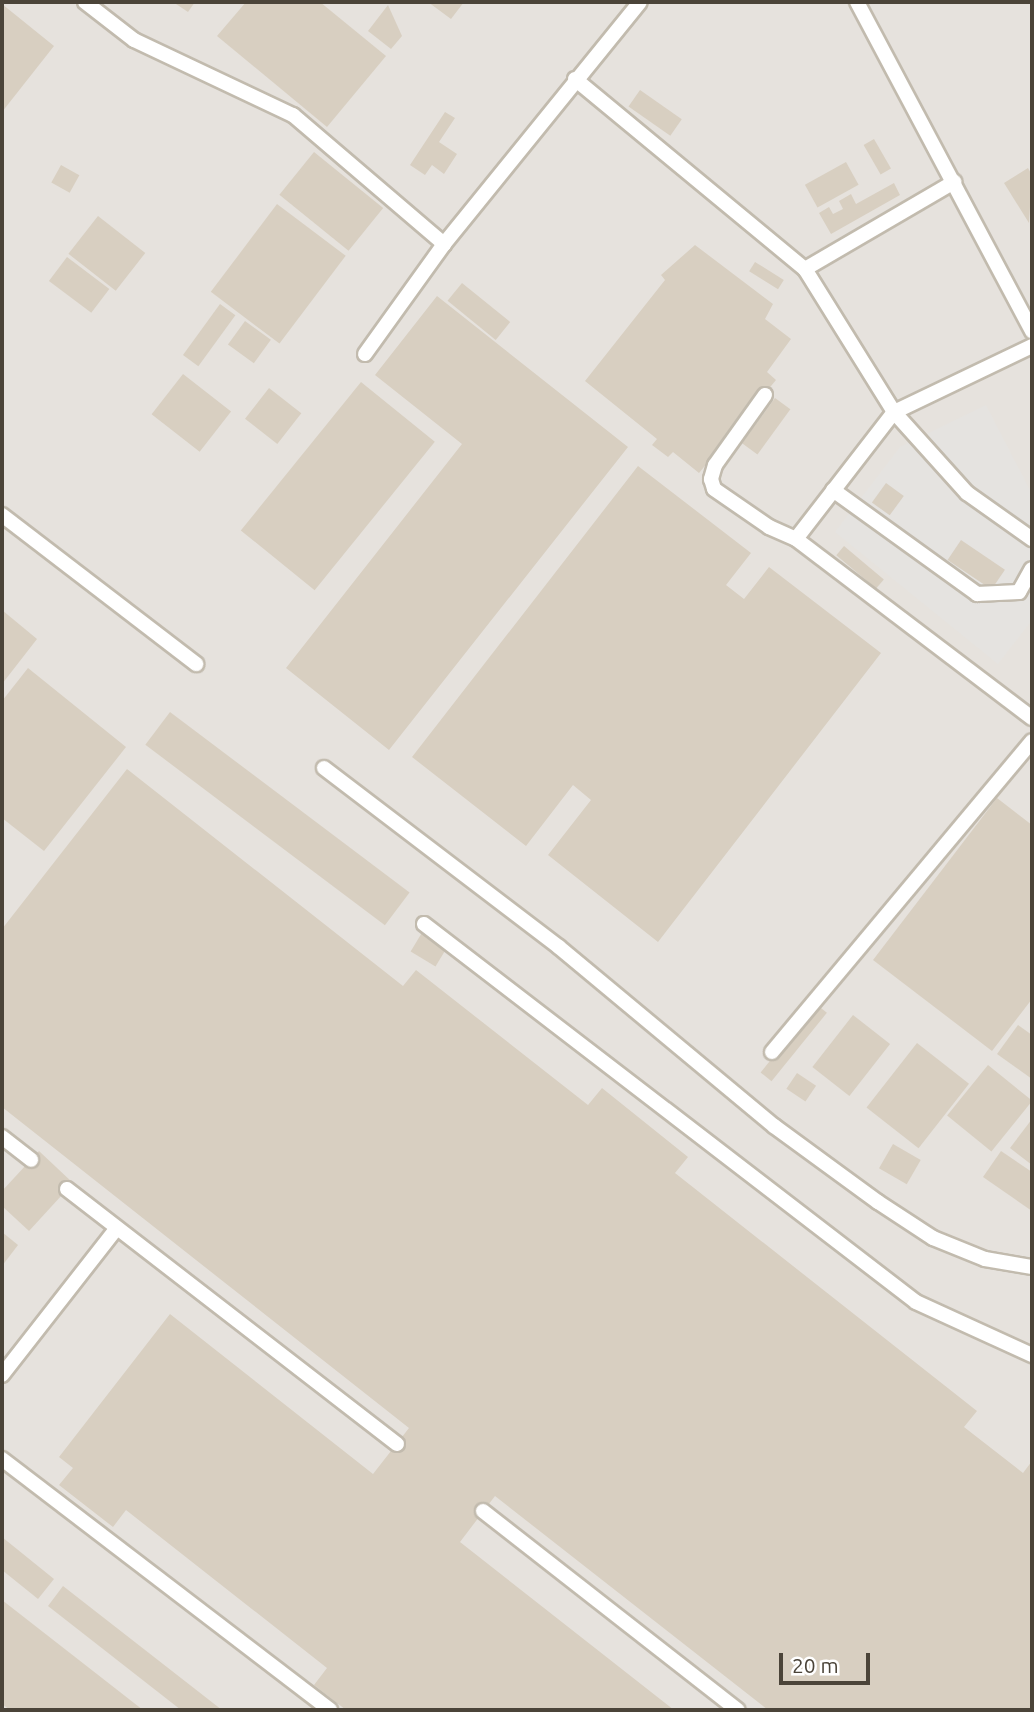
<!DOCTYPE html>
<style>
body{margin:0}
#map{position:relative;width:1034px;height:1712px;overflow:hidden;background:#f6f3ec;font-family:Ubuntu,sans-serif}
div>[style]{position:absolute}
.industrial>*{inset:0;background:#e6e2dd;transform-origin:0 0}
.parking>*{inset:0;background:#e5e3e0}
.building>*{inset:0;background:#d8cfc1;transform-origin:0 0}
.roads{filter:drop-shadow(2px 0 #c2bbae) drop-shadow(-2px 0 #c2bbae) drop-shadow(0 2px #c2bbae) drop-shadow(0 -2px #c2bbae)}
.service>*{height:14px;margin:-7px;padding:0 7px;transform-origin:7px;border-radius:7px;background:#fff}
span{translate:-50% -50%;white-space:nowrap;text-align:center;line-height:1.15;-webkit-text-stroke:5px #fff;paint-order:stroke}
.frame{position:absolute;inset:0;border:4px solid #4b4439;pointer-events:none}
.scale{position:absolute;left:779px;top:1653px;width:91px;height:32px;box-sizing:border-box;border:4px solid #4b4439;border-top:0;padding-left:9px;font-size:21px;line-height:24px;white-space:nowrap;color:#4b4439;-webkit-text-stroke:5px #fff;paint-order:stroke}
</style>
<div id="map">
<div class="industrial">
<div style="left:2px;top:2px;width:1030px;height:1708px"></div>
</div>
<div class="parking">
<div style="clip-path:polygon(986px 405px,1032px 494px,1032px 620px,998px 664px,835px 532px,900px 447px)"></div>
</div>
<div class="building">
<div style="clip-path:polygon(173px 2px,195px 2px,188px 12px)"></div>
<div style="clip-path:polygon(246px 2px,320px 2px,386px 56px,327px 127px,217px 36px)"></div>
<div style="clip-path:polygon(428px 2px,464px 2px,451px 19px)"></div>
<div style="clip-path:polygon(2px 4px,54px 46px,2px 112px)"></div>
<div style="clip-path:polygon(388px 5px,402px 36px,391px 49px,368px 31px)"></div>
<div style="left:640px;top:90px;width:51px;height:20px;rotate:35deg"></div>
<div style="clip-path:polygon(445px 112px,455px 118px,439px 142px,457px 154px,444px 174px,432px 165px,425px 175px,410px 165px)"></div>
<div style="left:874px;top:139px;width:34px;height:12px;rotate:60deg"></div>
<div style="left:314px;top:152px;width:89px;height:55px;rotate:39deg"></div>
<div style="left:846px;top:162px;width:26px;height:47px;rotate:61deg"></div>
<div style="left:61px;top:165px;width:21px;height:20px;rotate:29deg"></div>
<div style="clip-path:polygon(1028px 168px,1032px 175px,1029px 223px,1004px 183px)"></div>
<div style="clip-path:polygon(894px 183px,900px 195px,831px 234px,819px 213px,829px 207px,833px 214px,843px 209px,839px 201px,851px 194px,856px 204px)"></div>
<div style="left:277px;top:204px;width:86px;height:110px;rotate:37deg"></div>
<div style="left:98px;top:216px;width:60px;height:48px;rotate:38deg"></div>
<div style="clip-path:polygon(695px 245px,773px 304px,765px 319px,791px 339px,767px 372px,776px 380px,699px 473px,673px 452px,668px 457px,652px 445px,657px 439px,585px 381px,665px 280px,661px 275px)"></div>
<div style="left:67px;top:257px;width:53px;height:30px;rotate:37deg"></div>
<div style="left:755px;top:262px;width:34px;height:11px;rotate:32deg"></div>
<div style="left:462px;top:283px;width:62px;height:23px;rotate:39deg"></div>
<div style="clip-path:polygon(437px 296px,628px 447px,389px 750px,286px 668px,462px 444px,375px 375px)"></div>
<div style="left:220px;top:304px;width:19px;height:63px;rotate:36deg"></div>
<div style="left:245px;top:321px;width:32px;height:29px;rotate:36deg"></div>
<div style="left:183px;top:374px;width:61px;height:51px;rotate:38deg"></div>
<div style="left:361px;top:382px;width:95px;height:191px;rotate:39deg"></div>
<div style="left:269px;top:388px;width:41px;height:39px;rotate:38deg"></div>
<div style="left:775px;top:398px;width:19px;height:56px;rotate:36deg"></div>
<div style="clip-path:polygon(638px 466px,751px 553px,726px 585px,744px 599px,769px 567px,881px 653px,658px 942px,548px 855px,591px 800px,573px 785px,526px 846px,412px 757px)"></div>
<div style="left:886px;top:483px;width:22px;height:24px;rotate:36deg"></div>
<div style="left:961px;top:540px;width:53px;height:24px;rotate:34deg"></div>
<div style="left:844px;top:546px;width:52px;height:12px;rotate:40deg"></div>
<div style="clip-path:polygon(2px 610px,37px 639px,2px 684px)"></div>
<div style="clip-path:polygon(28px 668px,126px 747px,44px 851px,2px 818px,2px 701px)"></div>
<div style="left:170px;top:712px;width:300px;height:41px;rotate:37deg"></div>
<div style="clip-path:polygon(127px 769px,403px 986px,416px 970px,588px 1105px,602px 1088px,688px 1157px,675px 1173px,977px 1411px,964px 1427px,1023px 1473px,1032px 1461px,1032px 1710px,768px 1710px,495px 1496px,460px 1542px,674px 1710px,346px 1710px,314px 1685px,327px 1668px,126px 1510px,113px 1527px,59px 1485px,73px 1468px,59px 1457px,170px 1314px,373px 1474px,409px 1428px,2px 1107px,2px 929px)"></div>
<div style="clip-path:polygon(997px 798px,1032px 825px,1032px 999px,992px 1051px,873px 960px)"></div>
<div style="left:423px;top:931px;width:29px;height:24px;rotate:31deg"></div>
<div style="left:816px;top:1004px;width:14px;height:88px;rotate:39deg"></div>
<div style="left:853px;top:1015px;width:47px;height:66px;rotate:38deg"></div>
<div style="clip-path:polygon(1018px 1025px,1032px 1035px,1032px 1079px,997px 1054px)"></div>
<div style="left:917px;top:1043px;width:66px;height:82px;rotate:38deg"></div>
<div style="left:988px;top:1065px;width:57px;height:65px;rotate:39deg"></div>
<div style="left:797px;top:1073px;width:23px;height:19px;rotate:34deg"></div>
<div style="clip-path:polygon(1032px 1119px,1032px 1165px,1010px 1148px)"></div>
<div style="left:893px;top:1144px;width:32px;height:28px;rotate:30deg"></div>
<div style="clip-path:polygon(39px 1151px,73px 1183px,29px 1231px,2px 1206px,2px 1191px)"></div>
<div style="clip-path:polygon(1001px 1151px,1032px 1172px,1032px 1211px,983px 1177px)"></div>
<div style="clip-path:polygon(2px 1232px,18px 1245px,2px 1266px)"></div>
<div style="clip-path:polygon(2px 1537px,54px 1579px,38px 1599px,2px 1570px)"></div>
<div style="clip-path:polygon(63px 1586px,222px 1710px,181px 1710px,48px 1606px)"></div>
<div style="clip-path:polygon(2px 1600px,143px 1710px,10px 1710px,2px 1704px)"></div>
</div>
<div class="roads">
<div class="service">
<div style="left:85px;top:2px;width:62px;rotate:37.8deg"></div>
<div style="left:134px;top:40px;width:176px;rotate:25.3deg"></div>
<div style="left:293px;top:115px;width:199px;rotate:40.5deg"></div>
<div style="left:857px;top:2px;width:373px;rotate:62deg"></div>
<div style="left:575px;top:79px;width:298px;rotate:39.6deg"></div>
<div style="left:805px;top:269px;width:168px;rotate:58.1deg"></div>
<div style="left:894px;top:412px;width:160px;rotate:127.7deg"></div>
<div style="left:796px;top:539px;width:296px;rotate:37.2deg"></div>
<div style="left:805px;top:269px;width:173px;rotate:-30.3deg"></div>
<div style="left:1032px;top:346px;width:153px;rotate:154.4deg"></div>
<div style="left:894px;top:412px;width:109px;rotate:48deg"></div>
<div style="left:967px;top:493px;width:80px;rotate:35.3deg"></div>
<div style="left:365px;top:354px;width:135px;rotate:-54.3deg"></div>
<div style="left:444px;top:244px;width:311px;rotate:-51deg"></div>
<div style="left:765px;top:395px;width:86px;rotate:125.5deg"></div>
<div style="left:715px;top:465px;width:15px;rotate:106deg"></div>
<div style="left:711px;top:479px;width:10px;rotate:73deg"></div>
<div style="left:714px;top:489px;width:67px;rotate:34.6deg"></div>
<div style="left:769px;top:527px;width:30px;rotate:24deg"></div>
<div style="left:833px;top:490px;width:178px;rotate:35.8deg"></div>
<div style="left:977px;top:594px;width:42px;rotate:-2.7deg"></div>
<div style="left:1019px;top:592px;width:26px;rotate:-61deg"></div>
<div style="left:2px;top:515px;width:245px;rotate:37.5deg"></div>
<div style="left:324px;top:768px;width:295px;rotate:37.3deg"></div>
<div style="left:559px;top:947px;width:280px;rotate:39.8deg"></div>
<div style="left:774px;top:1126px;width:129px;rotate:36.2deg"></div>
<div style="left:878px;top:1202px;width:66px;rotate:33.2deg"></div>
<div style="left:933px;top:1238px;width:56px;rotate:22deg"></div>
<div style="left:985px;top:1259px;width:48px;rotate:9.7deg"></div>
<div style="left:424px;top:924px;width:620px;rotate:37.53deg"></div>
<div style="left:916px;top:1302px;width:128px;rotate:24.6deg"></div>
<div style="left:772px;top:1052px;width:405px;rotate:-50.1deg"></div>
<div style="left:2px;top:1137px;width:37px;rotate:38deg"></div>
<div style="left:67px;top:1189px;width:417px;rotate:37.7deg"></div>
<div style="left:2px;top:1375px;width:185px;rotate:-52deg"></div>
<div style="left:2px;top:1459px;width:413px;rotate:37.4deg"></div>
<div style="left:483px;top:1511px;width:323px;rotate:38deg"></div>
</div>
</div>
<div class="frame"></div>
<div class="scale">20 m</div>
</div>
